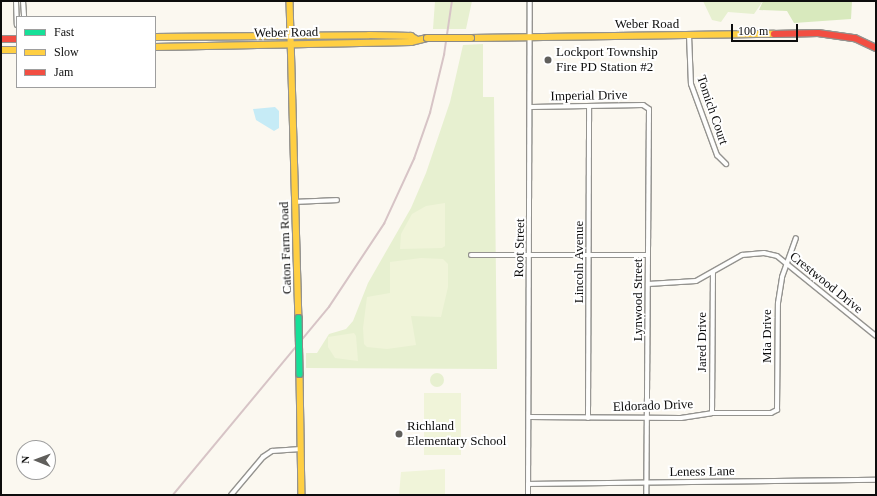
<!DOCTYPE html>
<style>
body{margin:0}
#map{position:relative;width:877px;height:496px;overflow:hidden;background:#fbf8f0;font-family:"Times New Roman",serif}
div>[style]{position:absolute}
.green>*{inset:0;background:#e7f0d0}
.round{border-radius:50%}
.forest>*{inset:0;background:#d8e9bd}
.pitch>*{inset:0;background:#f0f4d9;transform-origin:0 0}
.water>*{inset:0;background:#c6ebf6}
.roads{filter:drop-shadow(1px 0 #94938f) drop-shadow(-1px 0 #94938f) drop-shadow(0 1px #94938f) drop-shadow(0 -1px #94938f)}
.street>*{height:4px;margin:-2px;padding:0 2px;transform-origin:2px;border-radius:2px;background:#fefefd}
.slow>*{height:5.5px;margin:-2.75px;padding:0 2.75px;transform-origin:2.75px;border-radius:2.75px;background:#ffcf43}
.jam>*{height:5.5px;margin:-2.75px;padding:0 2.75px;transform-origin:2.75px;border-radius:2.75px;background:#f24e42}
.rail>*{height:1.5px;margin:-0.75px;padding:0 0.75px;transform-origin:0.75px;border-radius:0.75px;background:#d7c4c6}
.bridges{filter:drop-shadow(1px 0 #8b8986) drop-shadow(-1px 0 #8b8986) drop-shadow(0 1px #8b8986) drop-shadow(0 -1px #8b8986)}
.fast-bridge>*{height:5.5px;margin:-2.75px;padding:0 2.75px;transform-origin:2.75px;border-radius:2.75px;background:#16e098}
.slow-bridge>*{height:5.5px;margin:-2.75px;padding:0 2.75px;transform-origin:2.75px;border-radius:2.75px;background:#ffcf43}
.dots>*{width:11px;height:11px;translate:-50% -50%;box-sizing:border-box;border:2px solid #fff;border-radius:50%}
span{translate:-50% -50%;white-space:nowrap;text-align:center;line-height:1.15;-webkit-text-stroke:4px #fff;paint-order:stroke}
.street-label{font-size:13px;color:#0d0d0d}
.poi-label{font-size:13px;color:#0d0d0d}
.left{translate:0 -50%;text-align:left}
.frame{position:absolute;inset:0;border:2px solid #0d0d0d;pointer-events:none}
.legend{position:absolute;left:16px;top:16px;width:140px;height:72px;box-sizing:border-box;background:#fff;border:1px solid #9e9e9e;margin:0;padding:5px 7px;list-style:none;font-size:12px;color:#0d0d0d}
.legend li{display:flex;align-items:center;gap:8px;height:20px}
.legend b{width:20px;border:1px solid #9e9e9e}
.north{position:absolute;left:16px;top:440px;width:40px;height:40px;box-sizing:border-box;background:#fff;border:1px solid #9e9e9e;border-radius:50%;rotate:271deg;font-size:11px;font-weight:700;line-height:16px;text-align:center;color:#0d0d0d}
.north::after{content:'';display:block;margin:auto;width:14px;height:18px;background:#605f5c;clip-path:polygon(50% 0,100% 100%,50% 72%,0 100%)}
.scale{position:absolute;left:731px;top:24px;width:67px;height:18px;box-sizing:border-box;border:2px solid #0d0d0d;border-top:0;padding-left:5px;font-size:12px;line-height:14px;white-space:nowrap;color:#0d0d0d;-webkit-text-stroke:3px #fff;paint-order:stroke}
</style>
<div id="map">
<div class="green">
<div style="clip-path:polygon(435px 1px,472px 1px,466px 29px,433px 29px)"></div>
<div style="clip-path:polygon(703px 1px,763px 1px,754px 14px,728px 12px,721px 22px,712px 20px)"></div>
<div style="clip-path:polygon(483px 44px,483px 97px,494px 97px,497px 369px,306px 368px,306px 353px,317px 353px,329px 334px,346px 329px,353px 321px,368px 283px,411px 208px,426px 173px,450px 102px,463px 45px)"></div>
<div class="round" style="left:430px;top:373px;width:14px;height:14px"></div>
</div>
<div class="forest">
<div style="clip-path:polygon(763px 1px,852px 1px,851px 19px,794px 23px,787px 11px,759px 10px)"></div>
</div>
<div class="pitch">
<div style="clip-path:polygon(445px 203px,445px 246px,442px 248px,400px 249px,401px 234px,412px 214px,426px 206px)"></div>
<div style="clip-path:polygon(421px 258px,443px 259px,448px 264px,448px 287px,441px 317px,411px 316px,416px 345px,387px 349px,367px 347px,364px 344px,363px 328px,367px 297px,390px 293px,390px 262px)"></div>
<div style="clip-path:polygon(354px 333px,356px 336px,358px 361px,335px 358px,328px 347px,328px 337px)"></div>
<div style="left:461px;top:393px;width:62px;height:37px;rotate:90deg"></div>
<div style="clip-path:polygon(445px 469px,445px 495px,399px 495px,401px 472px)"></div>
</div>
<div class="water">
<div style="clip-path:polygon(275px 107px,279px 111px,279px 128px,274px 131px,256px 120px,253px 109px)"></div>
</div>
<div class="roads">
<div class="street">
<div style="left:16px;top:1px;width:24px;rotate:88deg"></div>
<div style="left:23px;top:1px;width:16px;rotate:86deg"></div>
<div style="left:689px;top:35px;width:49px;rotate:87.7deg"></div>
<div style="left:691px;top:84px;width:76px;rotate:69.9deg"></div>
<div style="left:717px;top:155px;width:13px;rotate:45deg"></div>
<div style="left:531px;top:107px;width:112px;rotate:-1deg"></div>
<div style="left:643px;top:105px;width:7px;rotate:34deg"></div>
<div style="left:649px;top:109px;width:386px;rotate:90.4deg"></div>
<div style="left:295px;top:202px;width:42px;rotate:-2.7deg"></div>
<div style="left:471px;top:255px;width:177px"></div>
<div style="left:648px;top:284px;width:48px;rotate:-3.6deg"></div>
<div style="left:696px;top:281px;width:53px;rotate:-29.5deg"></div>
<div style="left:742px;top:255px;width:22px;rotate:-5deg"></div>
<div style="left:764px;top:253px;width:13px;rotate:13deg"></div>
<div style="left:777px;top:256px;width:13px;rotate:39deg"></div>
<div style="left:787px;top:264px;width:114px;rotate:39deg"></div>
<div style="left:712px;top:413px;width:141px;rotate:-89.6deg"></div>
<div style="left:529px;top:417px;width:152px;rotate:0.4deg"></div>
<div style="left:681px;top:418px;width:31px;rotate:-9deg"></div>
<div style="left:712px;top:413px;width:59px"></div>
<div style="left:771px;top:413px;width:7px;rotate:-27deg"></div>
<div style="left:777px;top:410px;width:107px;rotate:-89.5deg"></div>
<div style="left:778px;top:303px;width:26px;rotate:-81deg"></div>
<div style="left:782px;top:277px;width:41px;rotate:-70.3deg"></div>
<div style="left:588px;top:418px;width:312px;rotate:-89.8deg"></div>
<div style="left:528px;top:484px;width:348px;rotate:-0.7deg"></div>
<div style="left:231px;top:495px;width:50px;rotate:-49.9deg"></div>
<div style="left:263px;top:457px;width:11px;rotate:-34deg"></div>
<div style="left:272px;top:451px;width:29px;rotate:-4deg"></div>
<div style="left:528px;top:495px;width:494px;rotate:-89.8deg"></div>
</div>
<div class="slow">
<div style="left:290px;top:1px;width:317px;rotate:88.4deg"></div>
<div style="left:155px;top:37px;width:214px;rotate:-0.5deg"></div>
<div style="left:369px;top:35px;width:42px;rotate:1.4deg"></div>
<div style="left:411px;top:36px;width:6px;rotate:31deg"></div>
<div style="left:471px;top:38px;width:303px;rotate:-0.8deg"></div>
<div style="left:155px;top:47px;width:256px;rotate:-1.1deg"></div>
<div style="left:411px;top:42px;width:16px;rotate:-14deg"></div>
<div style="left:1px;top:50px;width:16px"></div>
<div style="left:300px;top:374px;width:121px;rotate:89.1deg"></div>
</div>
<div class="jam">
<div style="left:774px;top:34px;width:44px;rotate:-1.3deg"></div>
<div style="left:818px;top:33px;width:37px;rotate:8deg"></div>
<div style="left:855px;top:38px;width:23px;rotate:25deg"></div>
<div style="left:1px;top:39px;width:16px"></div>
</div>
</div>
<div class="rail">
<div style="left:173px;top:495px;width:244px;rotate:-50.3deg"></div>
<div style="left:329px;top:307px;width:100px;rotate:-56.5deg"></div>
<div style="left:384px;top:224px;width:72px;rotate:-65.2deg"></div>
<div style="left:414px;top:159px;width:49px;rotate:-70.8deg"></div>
<div style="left:430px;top:113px;width:60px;rotate:-76.4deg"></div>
<div style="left:444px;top:55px;width:55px;rotate:-81.6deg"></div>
</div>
<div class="bridges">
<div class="fast-bridge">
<div style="left:299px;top:318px;width:56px;rotate:89deg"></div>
</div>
<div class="slow-bridge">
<div style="left:427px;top:38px;width:44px"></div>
</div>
</div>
<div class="dots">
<div style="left:548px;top:60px;background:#605f5c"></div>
<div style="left:399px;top:434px;background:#605f5c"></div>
</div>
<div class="street-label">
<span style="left:647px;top:24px">Weber Road</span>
<span style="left:286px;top:33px;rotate:-1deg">Weber Road</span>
<span style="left:589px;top:96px;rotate:-1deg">Imperial Drive</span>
<span style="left:712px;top:110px;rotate:71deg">Tomich Court</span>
<span style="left:286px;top:248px;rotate:-92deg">Caton Farm Road</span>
<span style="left:520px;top:248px;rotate:-89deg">Root Street</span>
<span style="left:579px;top:262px;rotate:-90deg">Lincoln Avenue</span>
<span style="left:826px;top:283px;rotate:39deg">Crestwood Drive</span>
<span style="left:638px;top:300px;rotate:-90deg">Lynwood Street</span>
<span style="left:767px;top:336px;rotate:-90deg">Mia Drive</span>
<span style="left:702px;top:342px;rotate:-90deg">Jared Drive</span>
<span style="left:653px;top:406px;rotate:-2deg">Eldorado Drive</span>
<span style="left:702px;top:472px;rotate:-1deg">Leness Lane</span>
</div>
<div class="poi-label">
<span class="left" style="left:556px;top:60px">Lockport Township<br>Fire PD Station #2</span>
<span class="left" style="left:407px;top:434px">Richland<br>Elementary School</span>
</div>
<div class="frame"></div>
<ul class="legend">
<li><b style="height:5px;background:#16e098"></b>Fast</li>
<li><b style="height:5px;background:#ffcf43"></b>Slow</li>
<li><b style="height:5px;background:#f24e42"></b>Jam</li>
</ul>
<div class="north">N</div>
<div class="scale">100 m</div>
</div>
